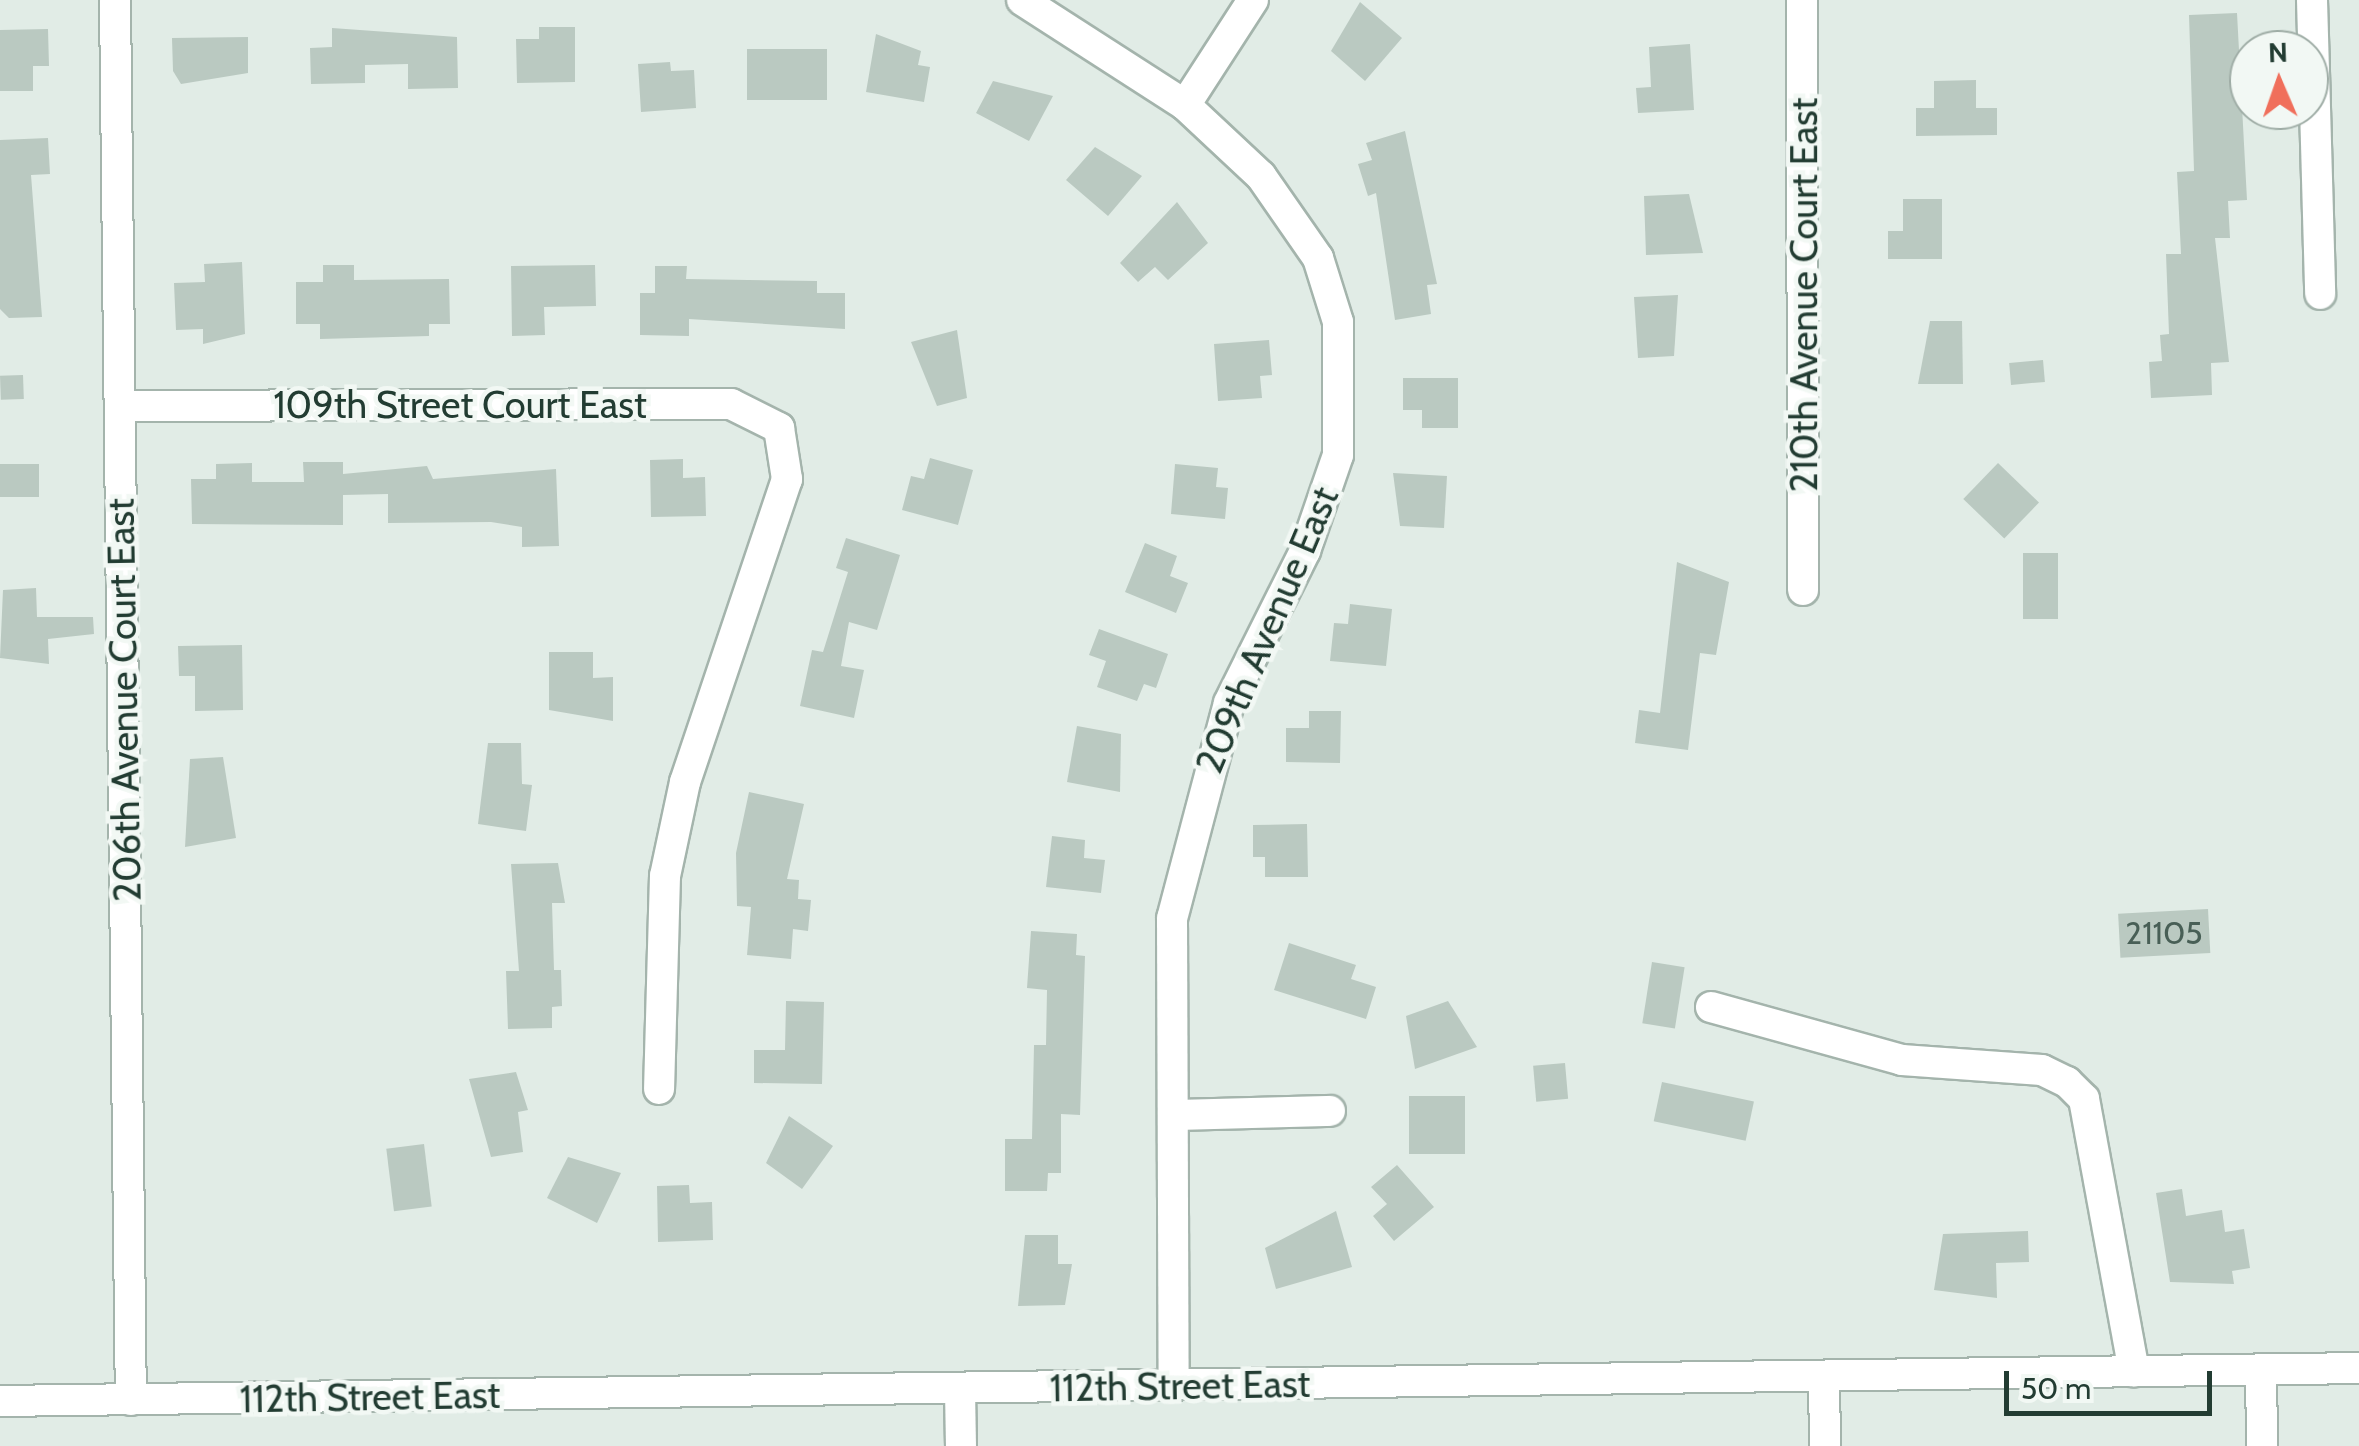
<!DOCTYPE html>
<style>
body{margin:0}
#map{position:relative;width:2359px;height:1446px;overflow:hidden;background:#e1ece6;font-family:Cabin,sans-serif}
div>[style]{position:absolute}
.building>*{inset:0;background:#bac9c1;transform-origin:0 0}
.roads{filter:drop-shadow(2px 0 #a4b4ac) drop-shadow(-2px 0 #a4b4ac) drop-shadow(0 2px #a4b4ac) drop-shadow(0 -2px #a4b4ac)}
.minor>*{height:30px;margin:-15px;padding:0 15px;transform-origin:15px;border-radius:15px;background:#fff}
span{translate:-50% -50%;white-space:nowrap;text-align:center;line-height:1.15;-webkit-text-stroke:9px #f2f8f4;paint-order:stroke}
.number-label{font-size:32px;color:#485f56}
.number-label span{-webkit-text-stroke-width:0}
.street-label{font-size:38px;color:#223c32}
.north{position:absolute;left:2229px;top:30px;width:100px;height:100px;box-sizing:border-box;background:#f2f8f4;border:2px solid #9fada6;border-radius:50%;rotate:358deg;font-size:28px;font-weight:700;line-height:40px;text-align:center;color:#223c32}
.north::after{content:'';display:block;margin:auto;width:35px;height:45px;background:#f06f5b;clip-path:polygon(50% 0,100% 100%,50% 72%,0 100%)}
.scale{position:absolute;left:2004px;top:1371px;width:208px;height:45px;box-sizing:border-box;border:5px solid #223c32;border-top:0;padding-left:12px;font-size:30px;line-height:35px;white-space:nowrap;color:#223c32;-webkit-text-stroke:8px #f2f8f4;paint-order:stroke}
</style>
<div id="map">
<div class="building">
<div style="clip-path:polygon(1360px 2px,1402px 38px,1365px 81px,1331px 51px)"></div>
<div style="clip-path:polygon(2237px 13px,2247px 200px,2228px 201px,2230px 238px,2215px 238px,2229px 362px,2211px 363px,2212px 395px,2151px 398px,2149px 362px,2162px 361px,2160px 335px,2169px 334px,2166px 254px,2181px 254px,2177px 172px,2194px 171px,2189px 15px)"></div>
<div style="clip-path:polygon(539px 27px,575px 27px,575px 82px,517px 83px,516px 39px,539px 39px)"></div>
<div style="clip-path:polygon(332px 28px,457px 37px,458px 88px,408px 89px,408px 64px,365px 65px,365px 83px,311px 84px,310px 48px,332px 47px)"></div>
<div style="clip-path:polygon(48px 29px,49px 66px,33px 66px,33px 91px,0 91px,0 30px)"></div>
<div style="clip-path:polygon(876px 34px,921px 51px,918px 65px,930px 67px,924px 102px,866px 92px)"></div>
<div style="clip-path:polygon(248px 37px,248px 73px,181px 84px,173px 71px,172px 38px)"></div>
<div style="clip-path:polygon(1690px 44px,1694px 110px,1638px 113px,1636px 88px,1651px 87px,1649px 47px)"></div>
<div style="left:747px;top:49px;width:80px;height:51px"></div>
<div style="clip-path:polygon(670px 62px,671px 71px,694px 70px,696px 108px,641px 112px,638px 64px)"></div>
<div style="clip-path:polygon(1976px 80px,1976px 108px,1997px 108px,1997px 135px,1916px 136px,1916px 108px,1934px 108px,1934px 81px)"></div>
<div style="clip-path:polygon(993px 81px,1053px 96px,1029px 141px,976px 113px)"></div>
<div style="clip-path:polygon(1405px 131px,1437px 284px,1427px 285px,1431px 314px,1395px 320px,1376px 193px,1368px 196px,1358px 164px,1372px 160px,1366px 143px)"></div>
<div style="clip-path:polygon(48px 138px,50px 174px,31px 175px,42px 317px,9px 318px,0 309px,0 140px)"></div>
<div style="clip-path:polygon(1095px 147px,1142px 176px,1108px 216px,1066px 180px)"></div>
<div style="clip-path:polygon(1689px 194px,1703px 253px,1646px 255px,1644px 196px)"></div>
<div style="clip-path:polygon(1903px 199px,1942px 199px,1942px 259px,1888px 259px,1888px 231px,1903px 231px)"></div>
<div style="clip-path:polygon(1177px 202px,1208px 243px,1168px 280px,1155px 267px,1138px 282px,1120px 263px)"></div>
<div style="clip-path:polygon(242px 262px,245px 334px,203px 344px,203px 329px,176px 330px,174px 283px,205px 282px,204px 264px)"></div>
<div style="clip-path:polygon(323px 265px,354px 265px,354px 280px,449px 279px,450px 324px,429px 324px,429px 336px,320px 339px,320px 324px,296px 324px,296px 282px,323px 282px)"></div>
<div style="clip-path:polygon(595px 265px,596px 306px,544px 307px,545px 335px,512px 336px,511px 266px)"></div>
<div style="clip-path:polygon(655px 266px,687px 266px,686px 279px,817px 281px,817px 293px,845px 293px,845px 329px,689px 319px,689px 336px,640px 335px,640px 293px,655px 293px)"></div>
<div style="clip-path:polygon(1678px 295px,1674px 356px,1638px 358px,1634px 297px)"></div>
<div style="clip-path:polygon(1930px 321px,1962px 321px,1963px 384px,1918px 384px)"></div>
<div style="clip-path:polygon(957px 330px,967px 398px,937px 406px,911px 342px)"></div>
<div style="clip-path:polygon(1269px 340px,1272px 375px,1260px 376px,1262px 398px,1218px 401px,1214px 344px)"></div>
<div style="left:2043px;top:360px;width:22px;height:34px;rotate:85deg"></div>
<div style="left:23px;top:375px;width:24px;height:23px;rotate:88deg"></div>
<div style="clip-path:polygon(1403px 378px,1458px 378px,1458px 428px,1422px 428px,1422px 410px,1403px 410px)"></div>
<div style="clip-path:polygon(930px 458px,973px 470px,958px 525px,902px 510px,911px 476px,924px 479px)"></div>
<div style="clip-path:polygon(683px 459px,683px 478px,705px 477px,706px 516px,651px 517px,650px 460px)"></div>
<div style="clip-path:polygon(303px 462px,343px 462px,343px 474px,427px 466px,433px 479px,556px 469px,559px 546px,522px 547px,522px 527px,491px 522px,388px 523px,388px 494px,343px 495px,343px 525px,192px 524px,191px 479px,216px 479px,216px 464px,252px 463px,252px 482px,304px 482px)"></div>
<div style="left:1998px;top:463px;width:57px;height:50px;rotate:44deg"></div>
<div style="left:0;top:464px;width:39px;height:33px"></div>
<div style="clip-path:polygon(1175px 464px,1218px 468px,1216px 487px,1228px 488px,1225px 519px,1171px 514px)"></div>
<div style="clip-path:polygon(1393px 473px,1447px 476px,1444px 528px,1400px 526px)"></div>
<div style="clip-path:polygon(846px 538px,900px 555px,877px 630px,849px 622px,841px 666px,864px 670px,854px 718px,800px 706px,812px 650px,823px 652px,848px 572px,836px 568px)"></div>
<div style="clip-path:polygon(1145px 543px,1177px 556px,1170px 576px,1188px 583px,1176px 613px,1125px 592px)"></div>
<div style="left:2058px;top:553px;width:66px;height:35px;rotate:90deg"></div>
<div style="clip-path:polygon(1677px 562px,1729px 582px,1716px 655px,1700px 653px,1688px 750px,1635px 743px,1639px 710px,1660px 713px)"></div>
<div style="clip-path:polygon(36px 588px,37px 617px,93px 617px,94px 634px,48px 639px,49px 664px,0 658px,3px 590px)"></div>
<div style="clip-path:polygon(1350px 604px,1392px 609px,1386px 666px,1330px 661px,1334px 623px,1348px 624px)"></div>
<div style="clip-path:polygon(1099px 629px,1168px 654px,1156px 688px,1144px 684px,1137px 701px,1097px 687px,1106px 661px,1089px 655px)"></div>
<div style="clip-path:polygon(242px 645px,243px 710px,195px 711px,195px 676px,179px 676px,178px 646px)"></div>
<div style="clip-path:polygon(549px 652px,593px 652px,593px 678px,613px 677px,613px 721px,549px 710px)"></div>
<div style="clip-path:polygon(1309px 711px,1341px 711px,1340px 763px,1286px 762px,1286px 728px,1309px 728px)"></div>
<div style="clip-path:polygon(1077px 726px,1121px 734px,1120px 792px,1067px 782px)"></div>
<div style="clip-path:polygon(488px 743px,521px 743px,522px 784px,532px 785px,526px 831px,478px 824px)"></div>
<div style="clip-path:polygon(223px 757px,236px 838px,185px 847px,190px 759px)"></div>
<div style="clip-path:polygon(749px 792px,804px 804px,787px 879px,799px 880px,798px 899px,811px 900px,808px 931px,793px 929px,791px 959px,747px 955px,751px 907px,737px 906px,736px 853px)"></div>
<div style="clip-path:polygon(1307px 824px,1308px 877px,1265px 877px,1265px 857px,1253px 857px,1253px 825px)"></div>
<div style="clip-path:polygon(1052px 836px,1085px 840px,1084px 858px,1105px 860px,1101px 893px,1046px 887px)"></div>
<div style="clip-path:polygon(558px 863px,565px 903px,552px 903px,554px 970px,561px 970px,562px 1006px,552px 1007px,552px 1028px,508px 1029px,506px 971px,519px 971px,511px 864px)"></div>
<div style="left:2208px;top:909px;width:44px;height:90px;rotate:87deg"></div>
<div style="clip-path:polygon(1031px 931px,1077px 934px,1076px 955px,1085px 956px,1080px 1115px,1061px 1114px,1061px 1173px,1048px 1173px,1047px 1191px,1005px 1191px,1005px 1139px,1032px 1139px,1034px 1045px,1046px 1045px,1047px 990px,1027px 988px)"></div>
<div style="clip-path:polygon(1289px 943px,1356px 965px,1351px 979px,1376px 987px,1366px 1019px,1274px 990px)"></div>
<div style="left:1652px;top:962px;width:33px;height:62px;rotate:9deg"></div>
<div style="clip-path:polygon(786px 1001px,824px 1002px,822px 1084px,754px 1083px,754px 1050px,785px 1050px)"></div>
<div style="clip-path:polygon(1448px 1001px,1477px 1047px,1415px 1069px,1406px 1016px)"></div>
<div style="left:1565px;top:1063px;width:36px;height:32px;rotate:85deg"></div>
<div style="clip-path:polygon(516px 1072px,528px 1110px,518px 1112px,523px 1152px,491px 1157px,469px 1079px)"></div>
<div style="left:1662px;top:1082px;width:94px;height:40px;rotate:12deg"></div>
<div style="left:1409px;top:1096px;width:56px;height:58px"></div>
<div style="clip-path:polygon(789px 1116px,833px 1146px,802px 1189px,766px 1163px)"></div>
<div style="left:424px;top:1144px;width:63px;height:38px;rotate:83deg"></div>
<div style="clip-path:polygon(568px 1157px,621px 1173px,597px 1223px,547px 1198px)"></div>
<div style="clip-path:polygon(1397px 1165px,1434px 1207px,1394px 1241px,1373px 1216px,1387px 1204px,1371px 1187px)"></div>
<div style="clip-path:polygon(689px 1185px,690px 1203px,712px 1202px,713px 1240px,658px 1242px,657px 1186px)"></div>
<div style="clip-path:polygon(2182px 1189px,2186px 1216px,2222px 1210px,2225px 1232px,2244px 1229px,2250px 1268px,2232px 1271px,2234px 1284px,2170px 1282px,2156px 1193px)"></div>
<div style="clip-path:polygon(1336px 1211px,1352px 1267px,1276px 1289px,1265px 1248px)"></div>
<div style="clip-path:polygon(2028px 1231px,2029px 1262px,1996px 1263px,1997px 1298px,1934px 1290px,1943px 1234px)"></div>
<div style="clip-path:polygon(1025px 1235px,1058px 1235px,1058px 1264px,1072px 1264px,1065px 1305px,1018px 1306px)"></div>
</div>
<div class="roads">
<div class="minor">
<div style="left:115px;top:0;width:1400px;rotate:89.35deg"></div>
<div style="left:1022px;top:0;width:194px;rotate:32.8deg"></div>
<div style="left:1185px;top:105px;width:104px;rotate:43.1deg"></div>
<div style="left:1261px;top:176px;width:100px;rotate:55.2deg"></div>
<div style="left:1318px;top:258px;width:67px;rotate:72.6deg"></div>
<div style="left:1338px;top:322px;width:133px;rotate:90deg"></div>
<div style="left:1338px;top:455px;width:102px;rotate:109deg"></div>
<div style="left:1305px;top:551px;width:170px;rotate:116.6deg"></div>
<div style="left:1229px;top:703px;width:222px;rotate:104.8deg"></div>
<div style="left:1172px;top:918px;width:468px;rotate:89.8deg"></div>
<div style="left:1802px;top:0;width:590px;rotate:89.9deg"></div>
<div style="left:2312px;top:0;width:294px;rotate:88.4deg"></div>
<div style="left:1185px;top:105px;width:125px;rotate:-57.1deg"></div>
<div style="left:121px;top:406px;width:610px;rotate:-0.19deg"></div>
<div style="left:731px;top:404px;width:54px;rotate:26.6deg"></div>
<div style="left:779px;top:428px;width:52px;rotate:81.1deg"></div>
<div style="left:787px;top:479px;width:320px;rotate:108.6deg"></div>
<div style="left:685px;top:782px;width:96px;rotate:102deg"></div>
<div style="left:665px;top:876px;width:213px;rotate:91.6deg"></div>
<div style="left:1711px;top:1007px;width:198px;rotate:15.5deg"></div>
<div style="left:1902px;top:1060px;width:140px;rotate:4.1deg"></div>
<div style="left:2042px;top:1070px;width:28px;rotate:26deg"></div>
<div style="left:2067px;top:1082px;width:24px;rotate:45deg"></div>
<div style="left:2084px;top:1099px;width:277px;rotate:79.6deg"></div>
<div style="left:1173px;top:1115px;width:157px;rotate:-1.5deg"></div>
<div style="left:2261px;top:1370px;width:76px;rotate:89.2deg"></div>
<div style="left:1824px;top:1376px;width:70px;rotate:89.2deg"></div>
<div style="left:960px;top:1390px;width:56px;rotate:89deg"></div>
<div style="left:0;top:1401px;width:2359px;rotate:-0.8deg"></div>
</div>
</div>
<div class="number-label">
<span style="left:2164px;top:933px">21105</span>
</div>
<div class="street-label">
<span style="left:1804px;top:295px;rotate:-90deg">210th Avenue Court East</span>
<span style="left:460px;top:405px">109th Street Court East</span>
<span style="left:1267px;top:630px;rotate:-67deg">209th Avenue East</span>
<span style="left:124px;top:700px;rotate:-91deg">206th Avenue Court East</span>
<span style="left:1180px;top:1386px;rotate:-1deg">112th Street East</span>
<span style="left:370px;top:1397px;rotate:-1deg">112th Street East</span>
</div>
<div class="north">N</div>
<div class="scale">50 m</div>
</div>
